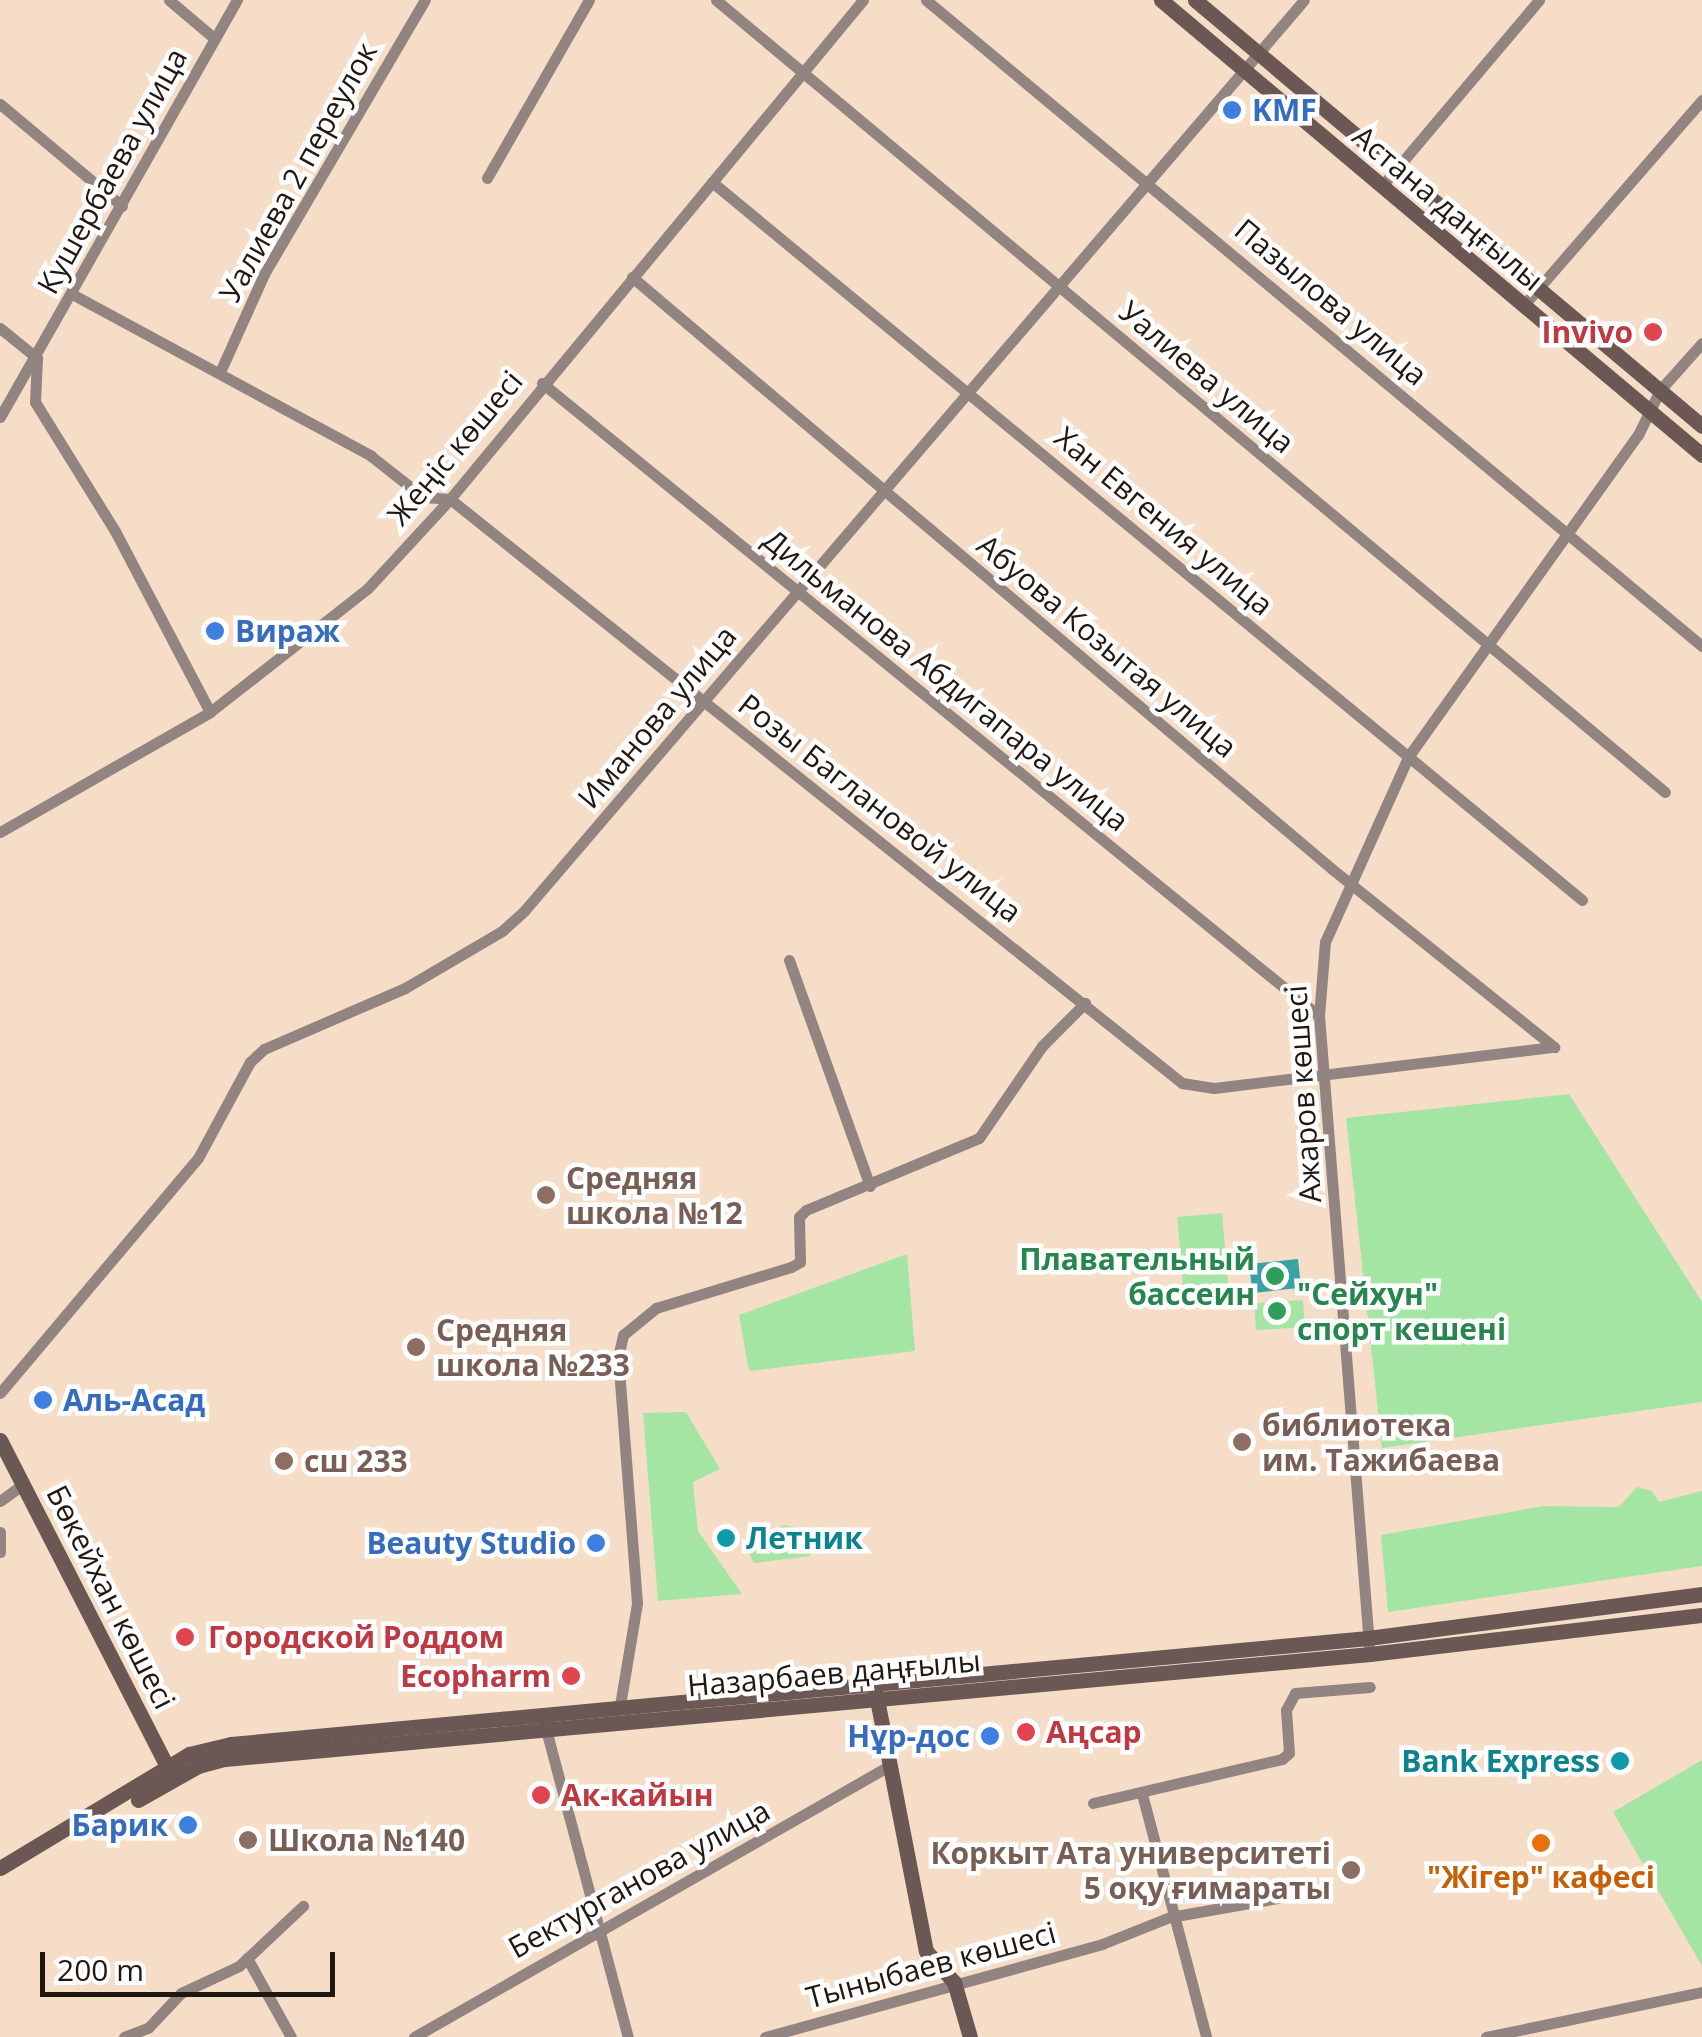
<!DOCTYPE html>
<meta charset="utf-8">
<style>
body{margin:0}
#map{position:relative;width:1702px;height:2037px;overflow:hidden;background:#f6ddc8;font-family:"Open Sans",sans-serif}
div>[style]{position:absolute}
.green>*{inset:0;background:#a5e5a4;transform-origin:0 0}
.water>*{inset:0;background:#38a2a7;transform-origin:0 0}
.street>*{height:11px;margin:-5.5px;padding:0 5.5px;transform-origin:5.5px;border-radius:5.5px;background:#928481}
.secondary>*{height:15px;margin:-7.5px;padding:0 7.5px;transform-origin:7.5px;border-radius:7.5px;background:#6b5753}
.dots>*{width:28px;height:28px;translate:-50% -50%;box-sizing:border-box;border:5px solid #fff;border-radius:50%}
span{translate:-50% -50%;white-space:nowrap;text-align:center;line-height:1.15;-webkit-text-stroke:9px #fff;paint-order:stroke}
.shop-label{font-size:30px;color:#366cbe;font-weight:700}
.left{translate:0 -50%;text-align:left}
.right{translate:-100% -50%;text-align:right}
.street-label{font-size:30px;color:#201810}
.health-label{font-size:30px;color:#be3a42;font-weight:700}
.education-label{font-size:30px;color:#785e54;font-weight:700}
.leisure-label{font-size:30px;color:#27864d;font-weight:700}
.culture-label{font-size:30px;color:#0d838f;font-weight:700}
.food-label{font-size:30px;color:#c56008;font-weight:700}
.scale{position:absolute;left:40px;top:1952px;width:295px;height:45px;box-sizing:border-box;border:5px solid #201810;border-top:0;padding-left:12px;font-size:30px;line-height:35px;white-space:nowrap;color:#201810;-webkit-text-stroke:8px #fff;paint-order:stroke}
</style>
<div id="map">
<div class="green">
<div style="clip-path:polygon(1569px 1094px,1702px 1302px,1702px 1402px,1382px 1448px,1346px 1118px)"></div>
<div style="left:1222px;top:1213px;width:87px;height:45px;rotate:85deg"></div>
<div style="clip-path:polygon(907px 1254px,915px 1351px,749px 1371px,739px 1315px)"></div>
<div style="left:1303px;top:1300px;width:27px;height:49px;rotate:86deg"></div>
<div style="clip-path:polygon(686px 1412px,720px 1469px,693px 1482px,698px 1531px,742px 1594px,658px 1601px,643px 1413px)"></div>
<div style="clip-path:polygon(1637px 1487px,1652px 1491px,1659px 1502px,1702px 1491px,1702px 1566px,1388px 1612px,1381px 1535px,1544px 1506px,1619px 1507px)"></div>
<div style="clip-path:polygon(784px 1525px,807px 1530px,810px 1556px,754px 1563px,747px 1550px)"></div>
<div style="clip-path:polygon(1702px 1760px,1702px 1966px,1613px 1812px)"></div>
</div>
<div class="water">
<div style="left:1298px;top:1259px;width:29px;height:49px;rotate:84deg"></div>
</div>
<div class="street">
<div style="left:169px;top:0;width:60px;rotate:40.3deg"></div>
<div style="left:716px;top:0;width:1236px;rotate:39.85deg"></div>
<div style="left:926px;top:0;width:1010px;rotate:39.78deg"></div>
<div style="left:0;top:104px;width:159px;rotate:39.9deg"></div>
<div style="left:487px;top:178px;width:205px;rotate:-60.2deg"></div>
<div style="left:712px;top:182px;width:1128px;rotate:39.53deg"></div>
<div style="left:1381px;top:187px;width:245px;rotate:-49.8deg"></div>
<div style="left:632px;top:277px;width:917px;rotate:40.22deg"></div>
<div style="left:1332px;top:869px;width:285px;rotate:38.7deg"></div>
<div style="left:72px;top:294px;width:340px;rotate:28.4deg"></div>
<div style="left:371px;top:456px;width:66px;rotate:38.3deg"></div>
<div style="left:423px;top:497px;width:27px;rotate:4deg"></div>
<div style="left:450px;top:499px;width:936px;rotate:38.58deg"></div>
<div style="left:1182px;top:1083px;width:32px;rotate:9deg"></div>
<div style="left:1214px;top:1088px;width:342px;rotate:-6.9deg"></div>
<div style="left:1523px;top:306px;width:273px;rotate:-49deg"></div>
<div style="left:0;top:328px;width:48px;rotate:39deg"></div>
<div style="left:37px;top:358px;width:44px;rotate:92.6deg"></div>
<div style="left:35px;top:402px;width:152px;rotate:58.2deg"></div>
<div style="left:115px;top:531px;width:204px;rotate:62.3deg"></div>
<div style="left:220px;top:372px;width:107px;rotate:-65.8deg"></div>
<div style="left:264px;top:274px;width:318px;rotate:-59.6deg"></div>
<div style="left:542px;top:383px;width:1002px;rotate:39.17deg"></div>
<div style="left:0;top:417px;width:480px;rotate:-60.4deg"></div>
<div style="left:0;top:832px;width:242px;rotate:-29.7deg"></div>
<div style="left:210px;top:712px;width:201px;rotate:-38.1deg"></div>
<div style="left:368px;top:588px;width:121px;rotate:-47.3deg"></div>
<div style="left:450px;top:499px;width:648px;rotate:-50.39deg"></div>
<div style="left:789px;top:960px;width:240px;rotate:70.3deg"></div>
<div style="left:0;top:1393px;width:307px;rotate:-49.9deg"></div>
<div style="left:198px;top:1158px;width:109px;rotate:-61.6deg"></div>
<div style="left:250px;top:1062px;width:19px;rotate:-43deg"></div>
<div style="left:264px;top:1049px;width:154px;rotate:-23.4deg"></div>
<div style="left:405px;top:988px;width:113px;rotate:-30.4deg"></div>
<div style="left:502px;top:931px;width:30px;rotate:-42deg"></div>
<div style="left:524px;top:911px;width:1199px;rotate:-49.43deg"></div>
<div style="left:0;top:1501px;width:29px;rotate:-36deg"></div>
<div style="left:0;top:1532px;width:20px;rotate:90deg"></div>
<div style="left:1369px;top:1645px;width:631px;rotate:-94.54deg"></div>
<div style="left:1319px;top:1016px;width:74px;rotate:-85.4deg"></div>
<div style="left:1325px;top:942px;width:203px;rotate:-65.8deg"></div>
<div style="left:1408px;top:757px;width:396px;rotate:-54.5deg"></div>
<div style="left:1638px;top:435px;width:50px;rotate:-63.9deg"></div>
<div style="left:1660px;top:390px;width:63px;rotate:-48.2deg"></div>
<div style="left:620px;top:1705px;width:103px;rotate:-80.5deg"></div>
<div style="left:637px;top:1603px;width:247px;rotate:-94.4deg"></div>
<div style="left:618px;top:1357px;width:23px;rotate:-77deg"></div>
<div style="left:623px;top:1335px;width:43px;rotate:-39.3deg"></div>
<div style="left:656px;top:1308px;width:141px;rotate:-16.9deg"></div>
<div style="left:791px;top:1267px;width:10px;rotate:-29deg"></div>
<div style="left:800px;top:1262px;width:45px;rotate:-91.3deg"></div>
<div style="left:799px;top:1217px;width:10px;rotate:-45deg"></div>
<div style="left:806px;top:1210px;width:187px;rotate:-22.6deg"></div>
<div style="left:979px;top:1138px;width:112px;rotate:-55.6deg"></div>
<div style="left:1042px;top:1046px;width:61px;rotate:-45deg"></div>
<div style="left:544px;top:1722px;width:326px;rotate:75.1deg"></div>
<div style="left:1142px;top:1794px;width:251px;rotate:75.2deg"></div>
<div style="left:1093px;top:1803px;width:194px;rotate:-13.1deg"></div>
<div style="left:1282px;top:1759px;width:9px;rotate:-41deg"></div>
<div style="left:1289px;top:1753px;width:43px;rotate:-94deg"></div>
<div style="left:1286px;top:1710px;width:19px;rotate:-62deg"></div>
<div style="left:1295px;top:1693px;width:75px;rotate:-4.6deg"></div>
<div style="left:247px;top:1958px;width:90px;rotate:60.9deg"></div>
<div style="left:124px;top:2037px;width:26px;rotate:-21deg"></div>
<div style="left:148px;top:2028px;width:48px;rotate:-46.7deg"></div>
<div style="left:181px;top:1993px;width:64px;rotate:-25deg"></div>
<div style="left:239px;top:1966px;width:88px;rotate:-43.2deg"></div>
<div style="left:414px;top:2037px;width:547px;rotate:-29.71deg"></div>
<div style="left:765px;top:2037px;width:350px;rotate:-15.4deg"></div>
<div style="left:1102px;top:1944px;width:73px;rotate:-21.7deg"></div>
<div style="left:1170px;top:1917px;width:115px;rotate:-10deg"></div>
<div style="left:1486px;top:2037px;width:221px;rotate:-11.8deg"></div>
</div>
<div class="secondary">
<div style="left:1161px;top:0;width:707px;rotate:40.07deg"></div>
<div style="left:1195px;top:0;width:662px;rotate:40.04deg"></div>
<div style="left:0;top:1440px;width:375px;rotate:62.9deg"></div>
<div style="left:875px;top:1689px;width:267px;rotate:79deg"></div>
<div style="left:926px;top:1951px;width:42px;rotate:47.9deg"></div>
<div style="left:954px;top:1982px;width:57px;rotate:73.8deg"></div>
<div style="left:138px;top:1800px;width:69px;rotate:-29.5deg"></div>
<div style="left:198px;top:1766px;width:28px;rotate:-15deg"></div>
<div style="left:225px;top:1759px;width:1150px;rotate:-5.24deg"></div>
<div style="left:1370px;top:1654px;width:334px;rotate:-6.7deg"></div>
<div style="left:0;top:1868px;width:221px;rotate:-31.1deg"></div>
<div style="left:189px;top:1754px;width:43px;rotate:-13.4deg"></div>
<div style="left:231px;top:1744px;width:1142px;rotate:-5.33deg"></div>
<div style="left:1368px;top:1638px;width:337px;rotate:-7.5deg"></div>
</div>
<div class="dots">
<div style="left:1232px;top:110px;background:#3f7fe0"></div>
<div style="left:1653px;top:332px;background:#e0444e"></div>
<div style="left:215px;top:631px;background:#3f7fe0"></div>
<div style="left:546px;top:1195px;background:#8d6e63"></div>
<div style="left:1275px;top:1276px;background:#2e9e5b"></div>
<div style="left:1277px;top:1311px;background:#2e9e5b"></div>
<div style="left:416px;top:1347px;background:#8d6e63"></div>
<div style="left:43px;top:1400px;background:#3f7fe0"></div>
<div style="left:1242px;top:1442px;background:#8d6e63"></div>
<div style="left:284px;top:1461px;background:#8d6e63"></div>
<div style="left:726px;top:1538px;background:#0f9aa8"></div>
<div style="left:596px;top:1543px;background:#3f7fe0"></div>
<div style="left:185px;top:1637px;background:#e0444e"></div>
<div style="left:571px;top:1676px;background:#e0444e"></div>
<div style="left:1026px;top:1732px;background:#e0444e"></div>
<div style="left:990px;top:1736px;background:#3f7fe0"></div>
<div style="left:1620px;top:1761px;background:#0f9aa8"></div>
<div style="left:541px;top:1795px;background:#e0444e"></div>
<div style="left:188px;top:1825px;background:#3f7fe0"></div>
<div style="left:248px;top:1840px;background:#8d6e63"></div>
<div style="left:1541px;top:1843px;background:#e8710a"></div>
<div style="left:1351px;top:1870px;background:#8d6e63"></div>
</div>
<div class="shop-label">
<span class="left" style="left:1252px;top:110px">KMF</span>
<span class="left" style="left:235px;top:631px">Вираж</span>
<span class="left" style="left:63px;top:1400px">Аль-Асад</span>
<span class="right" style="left:576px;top:1543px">Beauty Studio</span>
<span class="right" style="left:970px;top:1736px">Нұр-дос</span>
<span class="right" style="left:168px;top:1825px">Барик</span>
</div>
<div class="street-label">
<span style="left:112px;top:171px;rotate:-61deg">Кушербаева улица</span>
<span style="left:298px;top:172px;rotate:-61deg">Уалиева 2 переулок</span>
<span style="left:1448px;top:208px;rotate:40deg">Астана даңғылы</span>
<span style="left:1331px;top:302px;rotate:40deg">Пазылова улица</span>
<span style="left:1207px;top:377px;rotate:40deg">Уалиева улица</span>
<span style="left:455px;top:448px;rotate:-50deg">Жеңіс көшесі</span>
<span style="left:1164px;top:521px;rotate:40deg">Хан Евгения улица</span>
<span style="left:1107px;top:646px;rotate:40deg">Абуова Козытая улица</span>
<span style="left:946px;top:680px;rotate:39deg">Дильманова Абдигапара улица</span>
<span style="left:657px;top:717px;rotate:-50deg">Иманова улица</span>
<span style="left:880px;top:808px;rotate:38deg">Розы Баглановой улица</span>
<span style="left:1303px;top:1094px;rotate:-94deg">Ажаров көшесі</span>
<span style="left:111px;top:1597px;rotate:63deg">Бөкейхан көшесі</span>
<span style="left:834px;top:1673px;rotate:-5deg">Назарбаев даңғылы</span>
<span style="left:639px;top:1879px;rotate:-29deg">Бектурганова улица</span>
<span style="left:931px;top:1965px;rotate:-15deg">Тыныбаев көшесі</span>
</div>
<div class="health-label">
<span class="right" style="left:1633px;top:332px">Invivo</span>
<span class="left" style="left:208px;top:1637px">Городской Роддом</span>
<span class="right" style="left:551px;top:1676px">Ecopharm</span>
<span class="left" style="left:1046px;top:1732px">Аңсар</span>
<span class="left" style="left:561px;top:1795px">Ак-кайын</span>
</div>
<div class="education-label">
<span class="left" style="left:566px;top:1195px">Средняя<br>школа №12</span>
<span class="left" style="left:436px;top:1347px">Средняя<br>школа №233</span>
<span class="left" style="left:1262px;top:1442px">библиотека<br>им. Тажибаева</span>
<span class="left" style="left:304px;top:1461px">сш 233</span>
<span class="left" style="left:268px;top:1840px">Школа №140</span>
<span class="right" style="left:1331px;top:1870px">Коркыт Ата университеті<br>5 оқу ғимараты</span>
</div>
<div class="leisure-label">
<span class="right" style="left:1255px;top:1276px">Плавательный<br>бассеин</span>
<span class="left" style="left:1297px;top:1311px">"Сейхун"<br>спорт кешені</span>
</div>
<div class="culture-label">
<span class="left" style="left:746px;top:1538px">Летник</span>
<span class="right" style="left:1600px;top:1761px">Bank Express</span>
</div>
<div class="food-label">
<span style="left:1541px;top:1877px">"Жігер" кафесі</span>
</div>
<div class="scale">200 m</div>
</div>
